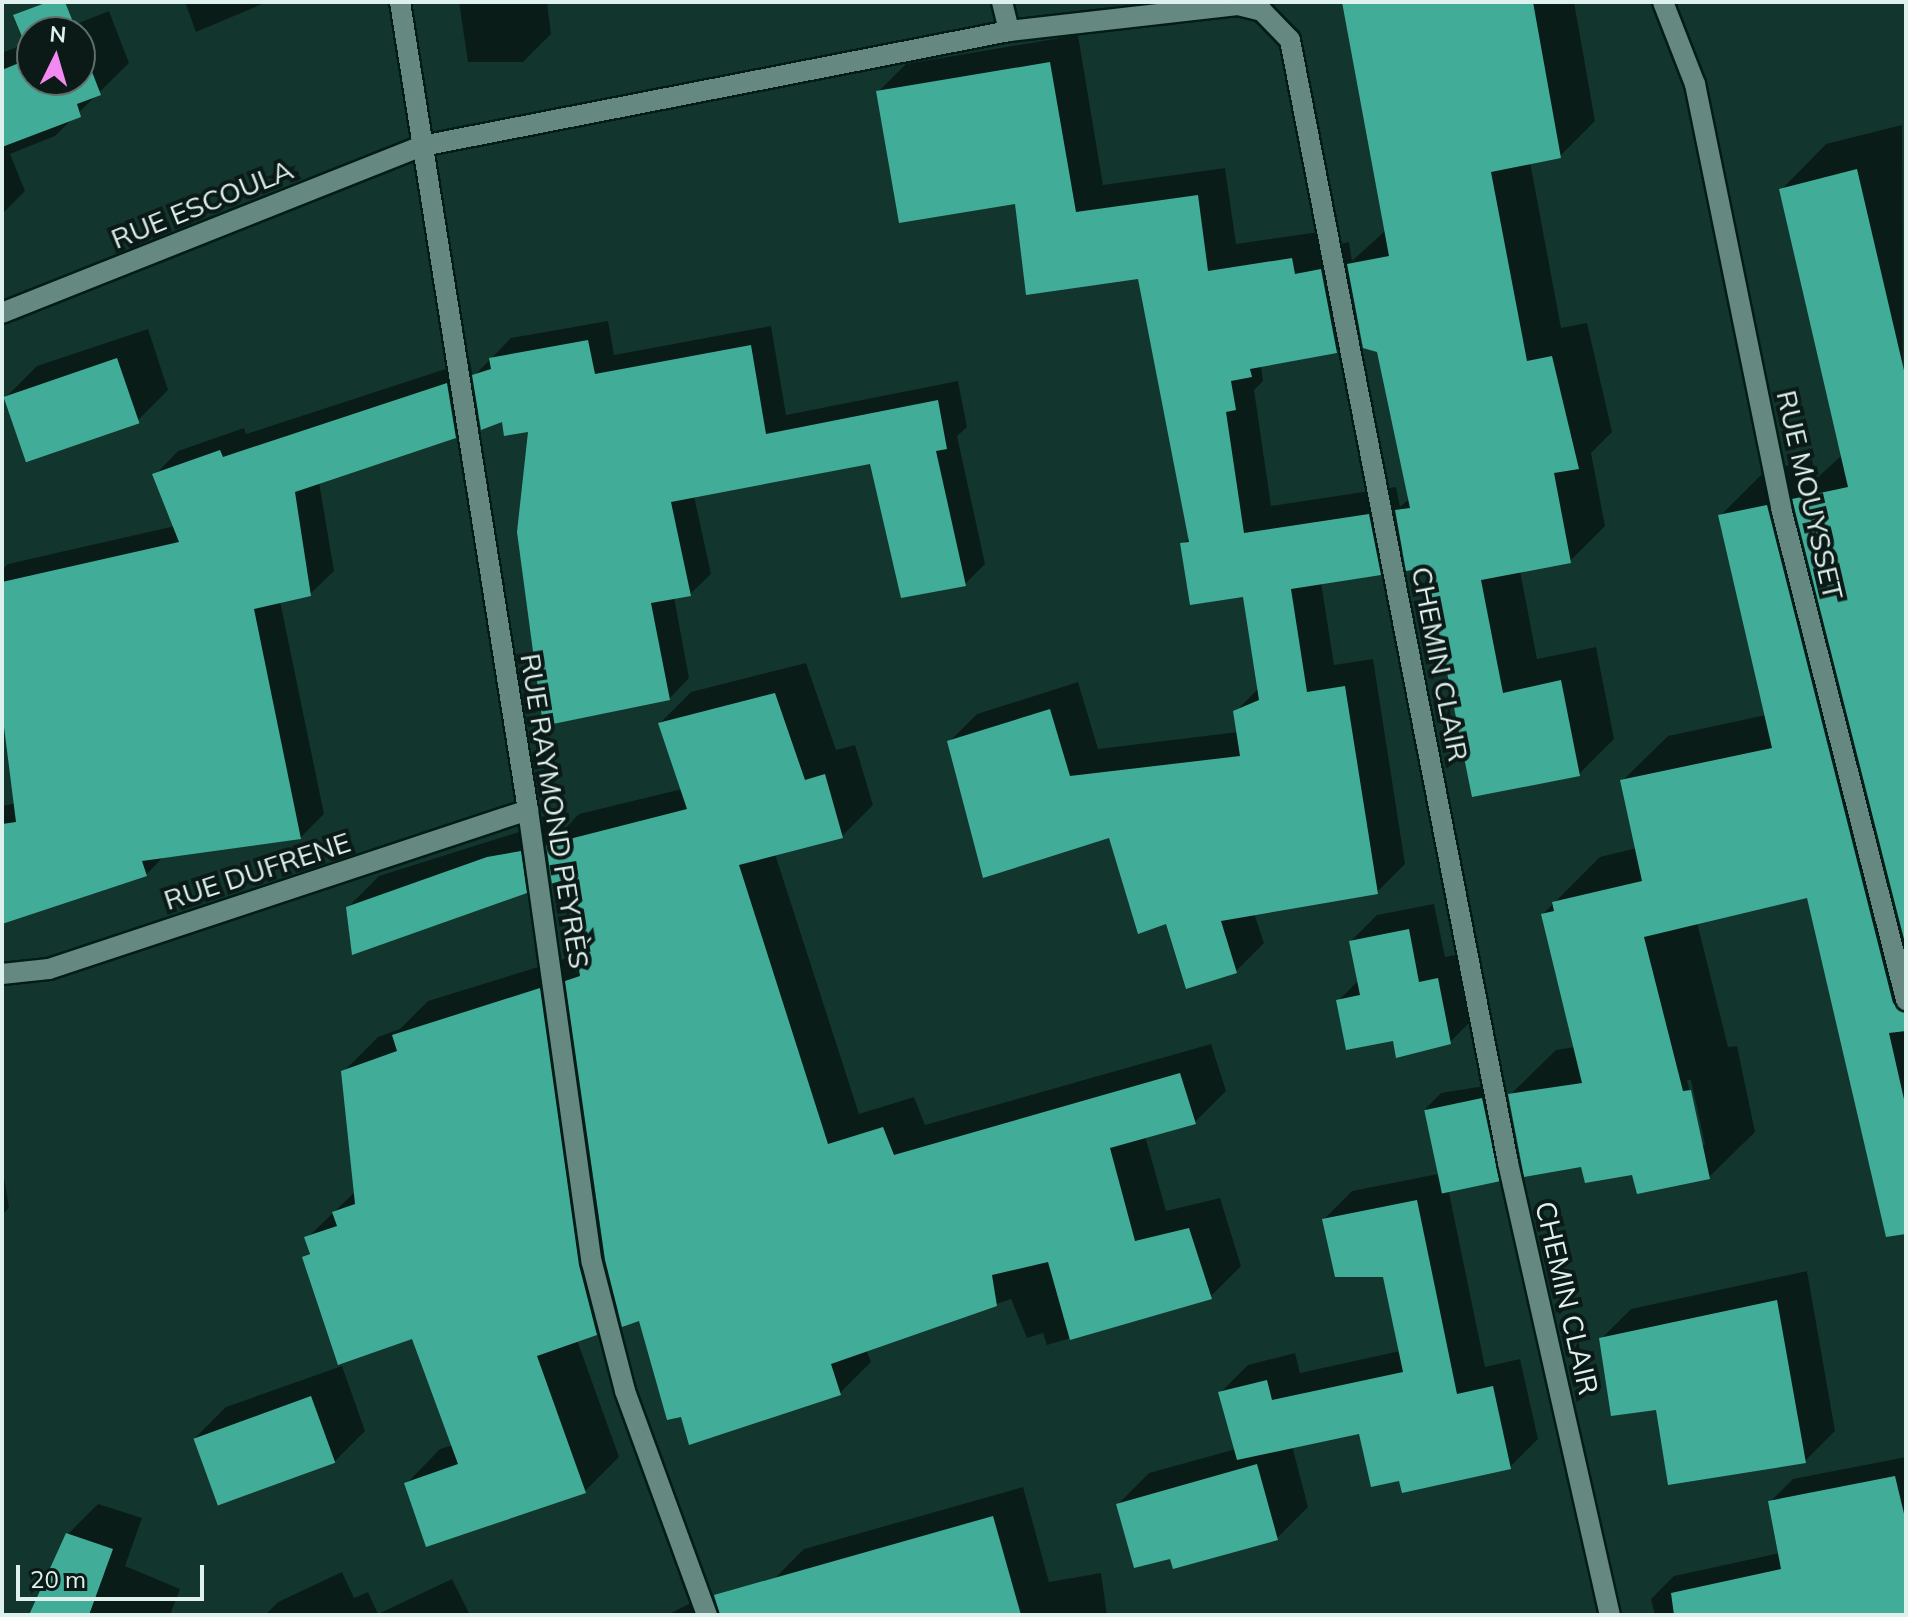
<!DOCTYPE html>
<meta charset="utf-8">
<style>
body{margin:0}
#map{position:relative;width:1908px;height:1617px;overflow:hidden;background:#12362e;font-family:Mulish,sans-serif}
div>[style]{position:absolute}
.shadow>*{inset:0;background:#0007}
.building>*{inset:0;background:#41ad98;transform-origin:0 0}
.roads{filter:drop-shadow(2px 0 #021c17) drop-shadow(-2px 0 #021c17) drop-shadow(0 2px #021c17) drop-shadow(0 -2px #021c17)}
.service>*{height:20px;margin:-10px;padding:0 10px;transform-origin:10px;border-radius:10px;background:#658980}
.minor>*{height:20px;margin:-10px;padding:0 10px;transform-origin:10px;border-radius:10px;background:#658980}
span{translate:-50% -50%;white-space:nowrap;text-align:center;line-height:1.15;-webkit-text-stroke:8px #0b1a17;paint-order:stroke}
.street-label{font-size:28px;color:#def1ec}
.frame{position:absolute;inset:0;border:4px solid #def1ec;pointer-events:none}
.north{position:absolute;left:16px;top:16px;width:80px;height:80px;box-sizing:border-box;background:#0b1a17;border:2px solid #5f706c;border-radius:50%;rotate:5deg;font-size:22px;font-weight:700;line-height:32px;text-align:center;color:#def1ec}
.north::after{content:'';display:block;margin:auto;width:28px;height:36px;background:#f38af1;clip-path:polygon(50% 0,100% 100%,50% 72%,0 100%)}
.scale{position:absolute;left:16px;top:1565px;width:188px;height:36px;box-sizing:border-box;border:4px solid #def1ec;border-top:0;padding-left:10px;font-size:24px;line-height:28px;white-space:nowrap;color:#def1ec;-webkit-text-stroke:6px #0b1a17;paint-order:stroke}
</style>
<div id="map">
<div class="shadow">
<div style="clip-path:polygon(185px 2px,267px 2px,196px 32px)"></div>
<div style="clip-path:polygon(459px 2px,547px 2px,551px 34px,523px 62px,468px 62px)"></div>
<div style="clip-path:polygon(evenodd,1344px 2px,1574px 2px,1595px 121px,1560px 156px,1530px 162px,1561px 328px,1587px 323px,1612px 432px,1591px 453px,1605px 526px,1570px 561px,1520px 571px,1537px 659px,1596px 647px,1614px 739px,1579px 774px,1473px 794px,1426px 566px,1404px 549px,1380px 573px,1321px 582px,1334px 665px,1373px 659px,1405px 864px,1377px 892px,1254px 913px,1264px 943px,1236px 971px,1167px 921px,1110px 835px,949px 742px,977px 714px,1078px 682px,1098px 749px,1238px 732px,1235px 712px,1259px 688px,1245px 594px,1183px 544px,1190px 537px,1140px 277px,1017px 202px,878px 92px,906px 64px,1078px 35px,1103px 185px,1225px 168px,1236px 244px,1319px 232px,1322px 248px,1349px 242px,1352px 261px,1386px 230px,1344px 2px,1361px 326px,1379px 350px,1410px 498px,1400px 507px,1396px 487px,1271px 506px,1254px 390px,1263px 381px,1261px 365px,1336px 351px,1361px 326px)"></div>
<div style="clip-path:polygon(109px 11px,129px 63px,55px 136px,10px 154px,25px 191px,2px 214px,2px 53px,32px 41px,32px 80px,80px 80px,80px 32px,56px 32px)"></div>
<div style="clip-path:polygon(evenodd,1902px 125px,1906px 1200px,1808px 895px,1697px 922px,1728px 1047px,1737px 1046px,1755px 1132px,1709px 1177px,1582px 1165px,1510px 1095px,1556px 1050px,1575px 1047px,1543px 914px,1600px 857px,1637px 848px,1622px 781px,1668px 736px,1766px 715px,1720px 516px,1766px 470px,1812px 460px,1817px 478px,1843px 454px,1781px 190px,1826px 144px,1902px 125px,1687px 1080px,1691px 1080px,1705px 1145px,1701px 1145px,1687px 1080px)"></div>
<div style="clip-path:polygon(608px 321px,614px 355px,771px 326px,786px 415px,958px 381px,967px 427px,957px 436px,985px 564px,965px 584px,871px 461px,694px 496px,711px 574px,690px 594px,674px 597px,689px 678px,669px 699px,531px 429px,480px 411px,455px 436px,319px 482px,334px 571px,310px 594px,280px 601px,324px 814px,300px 838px,164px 856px,146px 875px,2px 919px,2px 806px,16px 803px,2px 706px,2px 570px,8px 564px,175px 526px,155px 475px,178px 451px,244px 428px,246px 434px,470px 361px,473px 377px,511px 338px)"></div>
<div style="clip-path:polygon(148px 329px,168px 390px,137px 421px,6px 397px,37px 366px)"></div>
<div style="clip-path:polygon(806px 663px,836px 750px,855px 745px,873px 805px,842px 836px,775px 854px,859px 1114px,914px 1097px,925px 1125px,1211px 1044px,1226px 1091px,1195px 1122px,1145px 1136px,1166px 1211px,1220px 1198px,1241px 1266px,1210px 1297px,1047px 1345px,1043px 1333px,1027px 1338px,1011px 1299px,866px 1349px,871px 1362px,840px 1393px,683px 1414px,640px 1318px,620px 1310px,596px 1333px,577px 1340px,619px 1457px,585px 1491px,406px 1484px,440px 1449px,453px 1445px,414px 1336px,304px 1258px,311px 1251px,307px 1238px,356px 1191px,343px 1072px,378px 1037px,400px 1029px,428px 1001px,574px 956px,576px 973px,580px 968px,567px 876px,551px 866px,526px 891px,348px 907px,379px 876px,551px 822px,554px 840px,579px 814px,682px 789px,660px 723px,691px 692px)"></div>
<div style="clip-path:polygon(1434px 904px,1445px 957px,1464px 953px,1476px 1016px,1450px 1042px,1395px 1038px,1338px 1001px,1359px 980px,1351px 941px,1377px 915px)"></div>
<div style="clip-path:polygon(1497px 1084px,1513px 1164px,1498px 1179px,1448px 1188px,1485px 1367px,1520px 1359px,1538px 1439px,1510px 1467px,1400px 1479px,1361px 1432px,1292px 1446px,1308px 1507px,1277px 1538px,1172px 1556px,1118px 1504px,1149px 1473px,1236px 1449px,1220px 1393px,1248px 1365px,1295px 1353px,1300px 1373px,1400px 1351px,1384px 1275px,1324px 1219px,1352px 1191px,1438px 1174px,1426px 1108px,1441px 1093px)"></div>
<div style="clip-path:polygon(2px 1165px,9px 1208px,2px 1215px)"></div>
<div style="clip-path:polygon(1807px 1271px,1835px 1431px,1805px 1461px,1658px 1408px,1601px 1339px,1631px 1309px)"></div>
<div style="clip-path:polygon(342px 1366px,365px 1431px,334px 1462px,195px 1438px,226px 1407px)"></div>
<div style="clip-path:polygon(1906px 1457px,1906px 1615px,1655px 1615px,1651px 1599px,1674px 1576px,1780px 1553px,1770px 1502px,1793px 1479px)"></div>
<div style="clip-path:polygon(1023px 1487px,1049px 1582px,1101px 1573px,1107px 1615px,780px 1615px,774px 1579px,804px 1549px)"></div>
<div style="clip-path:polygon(98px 1504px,142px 1518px,125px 1566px,180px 1589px,170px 1615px,32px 1615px,68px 1534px)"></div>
<div style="clip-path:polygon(342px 1572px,354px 1598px,368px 1592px,378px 1614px,452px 1579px,470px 1615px,265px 1615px,278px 1602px)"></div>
<div style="clip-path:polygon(695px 1601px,701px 1615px,667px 1615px)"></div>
</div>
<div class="building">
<div style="clip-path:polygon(48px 2px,65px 2px,77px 32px,32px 32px,32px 80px,80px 80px,80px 41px,101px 95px,77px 104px,81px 117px,2px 147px,2px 70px,31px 58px,13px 15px)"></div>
<div style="clip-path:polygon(1342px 2px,1533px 2px,1561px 158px,1491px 172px,1527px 361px,1552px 356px,1579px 469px,1554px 473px,1571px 563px,1481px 580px,1503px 693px,1561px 680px,1580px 776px,1472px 797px,1427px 573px,1425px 568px,1406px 571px,1395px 510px,1410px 508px,1377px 352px,1363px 348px,1347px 264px,1389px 256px)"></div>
<div style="clip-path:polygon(1050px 62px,1076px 212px,1198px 195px,1208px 271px,1292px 258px,1295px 274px,1321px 269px,1337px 353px,1250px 369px,1252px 377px,1231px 381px,1236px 410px,1226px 412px,1244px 533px,1369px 514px,1381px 575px,1291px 589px,1307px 692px,1345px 686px,1378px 894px,1221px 921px,1237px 973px,1186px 989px,1166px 924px,1138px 934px,1109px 838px,983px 878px,947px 741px,1050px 709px,1070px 776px,1240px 756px,1233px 711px,1259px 700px,1243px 597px,1190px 605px,1180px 543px,1189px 542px,1138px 279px,1026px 295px,1015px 204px,899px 223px,876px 91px)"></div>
<div style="clip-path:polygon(1857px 169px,1906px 379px,1906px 947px,1792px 499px,1848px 487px,1779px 189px)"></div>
<div style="clip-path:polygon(588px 340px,595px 374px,751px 345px,766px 434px,938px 400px,947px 449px,936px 451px,966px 586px,901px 598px,870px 464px,671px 502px,691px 596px,651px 603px,670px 700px,543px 726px,517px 532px,528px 432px,504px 436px,502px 422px,481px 430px,472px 375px,491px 369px,489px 358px)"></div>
<div style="left:117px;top:358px;width:69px;height:120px;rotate:71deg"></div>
<div style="clip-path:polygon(447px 383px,456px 438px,295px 492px,311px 596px,254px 609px,301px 839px,142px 861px,147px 876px,2px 924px,2px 824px,16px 822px,2px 711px,2px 582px,179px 542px,152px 474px,220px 450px,223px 457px)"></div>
<div style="clip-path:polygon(1767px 505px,1893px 1003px,1906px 1013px,1906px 1031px,1889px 1033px,1906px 1108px,1906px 1234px,1886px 1237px,1807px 898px,1644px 937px,1683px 1091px,1691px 1090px,1710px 1179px,1637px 1194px,1632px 1175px,1585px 1183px,1581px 1167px,1524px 1177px,1508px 1094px,1582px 1083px,1541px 914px,1554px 911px,1552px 902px,1642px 881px,1620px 780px,1772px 748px,1718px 515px)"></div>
<div style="clip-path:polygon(775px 693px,805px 780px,825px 774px,843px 838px,739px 865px,828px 1144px,883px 1127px,894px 1155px,1180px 1073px,1196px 1124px,1110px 1148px,1135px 1241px,1189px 1228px,1212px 1299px,1070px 1340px,1048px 1262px,992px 1275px,997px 1306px,831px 1364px,841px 1395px,689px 1445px,681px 1417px,667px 1420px,639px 1321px,622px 1327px,605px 1260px,565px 981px,580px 976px,565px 879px,552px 884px,546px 845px,687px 809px,658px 723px)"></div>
<div style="clip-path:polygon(521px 851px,527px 893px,352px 955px,346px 907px,487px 857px)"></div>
<div style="clip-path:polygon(1409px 929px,1419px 982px,1438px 978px,1451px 1044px,1396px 1058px,1393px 1041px,1346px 1050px,1336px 1000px,1360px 995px,1349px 941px)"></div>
<div style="clip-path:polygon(540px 988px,579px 1265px,597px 1335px,537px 1356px,586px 1493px,426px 1547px,404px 1483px,458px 1464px,412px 1339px,338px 1365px,302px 1257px,310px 1254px,304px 1237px,337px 1226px,332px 1212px,355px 1204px,341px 1071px,397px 1051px,392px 1035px)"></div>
<div style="left:1482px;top:1098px;width:85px;height:59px;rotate:78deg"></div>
<div style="clip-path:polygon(1417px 1200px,1457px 1394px,1493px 1386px,1511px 1469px,1402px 1493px,1399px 1481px,1371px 1487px,1359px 1434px,1237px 1460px,1218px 1392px,1267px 1380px,1272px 1400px,1403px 1372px,1383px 1277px,1335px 1277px,1322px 1219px)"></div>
<div style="clip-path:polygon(1777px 1300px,1806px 1463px,1668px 1485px,1656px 1410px,1611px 1416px,1599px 1338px)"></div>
<div style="left:311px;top:1396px;width:71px;height:125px;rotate:70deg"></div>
<div style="clip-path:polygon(1257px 1464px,1278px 1540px,1173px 1569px,1170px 1559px,1134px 1568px,1116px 1504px)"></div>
<div style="clip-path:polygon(1895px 1476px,1906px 1522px,1906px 1615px,1674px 1615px,1671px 1593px,1781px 1569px,1768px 1501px)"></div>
<div style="clip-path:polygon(993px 1516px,1021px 1615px,720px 1615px,714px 1595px)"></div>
<div style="clip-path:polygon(66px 1533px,113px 1549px,89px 1615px,29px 1615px)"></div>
</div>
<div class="roads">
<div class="service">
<div style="left:422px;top:146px;width:598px;rotate:-11.08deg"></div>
</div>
<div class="minor">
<div style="left:400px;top:2px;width:818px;rotate:81deg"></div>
<div style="left:528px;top:810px;width:457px;rotate:82deg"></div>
<div style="left:592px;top:1263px;width:132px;rotate:75.5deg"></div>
<div style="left:625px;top:1391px;width:239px;rotate:69.9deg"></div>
<div style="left:1002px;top:2px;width:30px;rotate:76deg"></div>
<div style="left:1009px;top:31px;width:230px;rotate:-6.5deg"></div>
<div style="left:1238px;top:5px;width:25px;rotate:14deg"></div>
<div style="left:1262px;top:11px;width:40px;rotate:46deg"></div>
<div style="left:1290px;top:40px;width:1144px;rotate:79.01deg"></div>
<div style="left:1508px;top:1163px;width:463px;rotate:77.3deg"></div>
<div style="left:1663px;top:2px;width:88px;rotate:68.7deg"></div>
<div style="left:1695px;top:84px;width:433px;rotate:78.5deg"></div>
<div style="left:1781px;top:508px;width:508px;rotate:75.74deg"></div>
<div style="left:2px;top:313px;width:452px;rotate:-21.7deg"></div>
<div style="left:2px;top:974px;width:47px;rotate:-6.1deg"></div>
<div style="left:49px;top:969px;width:505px;rotate:-18.36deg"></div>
</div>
</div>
<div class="street-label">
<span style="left:202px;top:204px;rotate:-22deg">RUE ESCOULA</span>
<span style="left:1810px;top:495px;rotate:77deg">RUE MOUYSSET</span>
<span style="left:1440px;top:664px;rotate:79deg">CHEMIN CLAIR</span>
<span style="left:555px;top:811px;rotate:81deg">RUE RAYMOND PEYRÈS</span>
<span style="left:257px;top:871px;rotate:-18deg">RUE DUFRENE</span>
<span style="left:1567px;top:1298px;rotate:77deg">CHEMIN CLAIR</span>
</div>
<div class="frame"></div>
<div class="north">N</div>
<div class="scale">20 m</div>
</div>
